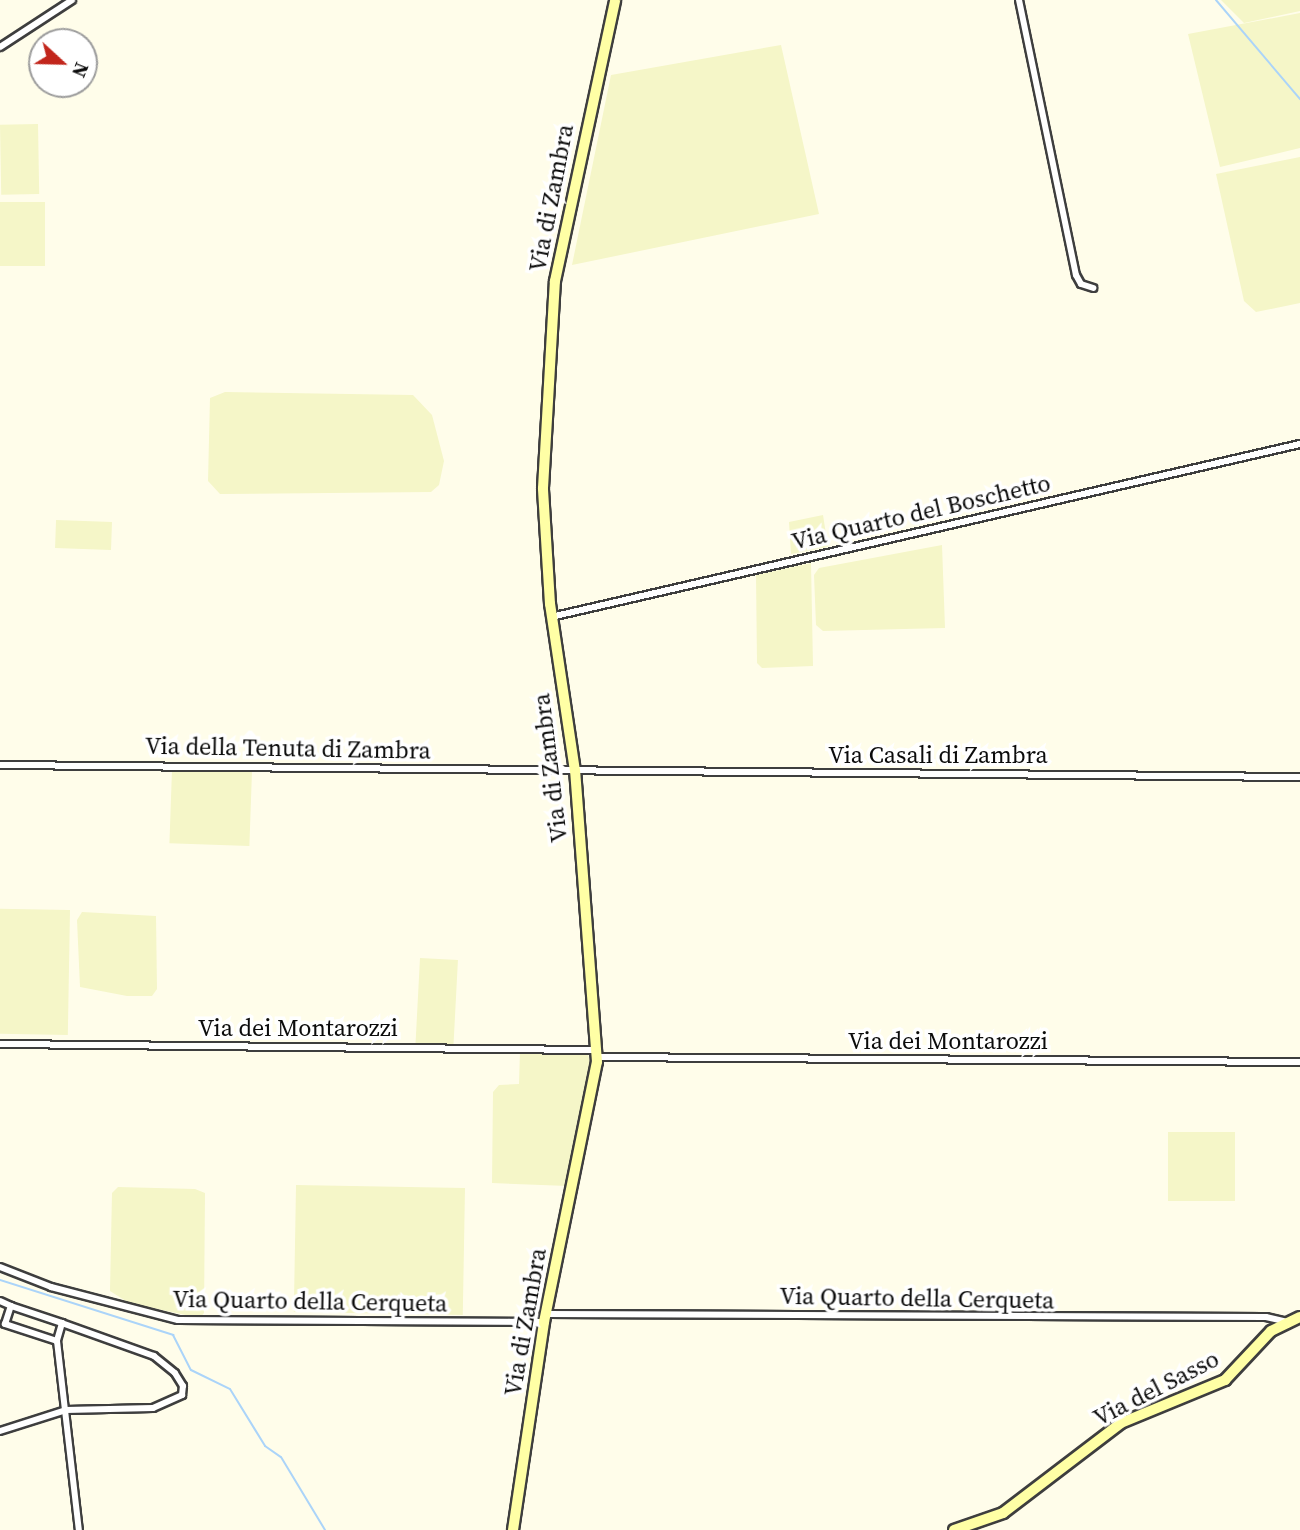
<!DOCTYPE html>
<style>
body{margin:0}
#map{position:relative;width:1300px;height:1530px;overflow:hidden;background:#fffdea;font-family:"Source Serif 4",serif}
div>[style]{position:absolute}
.farmland>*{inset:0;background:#f5f6c8;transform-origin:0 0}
.stream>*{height:2px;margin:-1px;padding:0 1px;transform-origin:1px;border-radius:1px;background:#abd4f9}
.roads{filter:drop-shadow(2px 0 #3e3e3e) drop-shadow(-2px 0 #3e3e3e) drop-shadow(0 2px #3e3e3e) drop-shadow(0 -2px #3e3e3e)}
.street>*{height:6px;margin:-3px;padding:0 3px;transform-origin:3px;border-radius:3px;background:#fff}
.secondary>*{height:10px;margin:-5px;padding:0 5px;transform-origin:5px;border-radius:5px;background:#ffffa5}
span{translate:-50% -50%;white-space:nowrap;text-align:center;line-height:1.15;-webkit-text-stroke:7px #fff;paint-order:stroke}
.street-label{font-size:24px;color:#0b0b0b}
.north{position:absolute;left:28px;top:28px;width:70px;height:70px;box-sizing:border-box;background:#fff;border:2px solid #9d9d9d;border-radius:50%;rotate:112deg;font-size:19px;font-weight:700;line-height:28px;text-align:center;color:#0b0b0b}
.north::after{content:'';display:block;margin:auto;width:24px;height:32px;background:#c2261c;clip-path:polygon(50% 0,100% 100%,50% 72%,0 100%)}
</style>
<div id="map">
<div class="farmland">
<div style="clip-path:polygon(1221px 0,1300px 0,1300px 11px,1244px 23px)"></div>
<div style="clip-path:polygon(1300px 13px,1300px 148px,1220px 167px,1188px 34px)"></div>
<div style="clip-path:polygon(781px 45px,819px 214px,572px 265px,611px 75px)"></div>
<div style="left:38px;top:124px;width:70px;height:38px;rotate:89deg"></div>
<div style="clip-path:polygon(1300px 157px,1300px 303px,1256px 312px,1244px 301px,1216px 174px)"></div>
<div style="left:0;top:202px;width:45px;height:64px"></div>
<div style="clip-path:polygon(225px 392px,413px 395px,432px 415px,444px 461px,439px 485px,431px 492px,220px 494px,208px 481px,210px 398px)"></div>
<div style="clip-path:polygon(823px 515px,828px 547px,791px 554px,789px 522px)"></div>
<div style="left:112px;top:522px;width:28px;height:56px;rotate:92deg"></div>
<div style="clip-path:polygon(942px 545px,945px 628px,823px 631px,816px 625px,814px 575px,819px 568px)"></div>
<div style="clip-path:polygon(811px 563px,813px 666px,762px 668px,757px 663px,756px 575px)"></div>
<div style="left:252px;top:771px;width:75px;height:80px;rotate:92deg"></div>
<div style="left:70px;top:910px;width:125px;height:70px;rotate:91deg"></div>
<div style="clip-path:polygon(82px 912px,156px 916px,157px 989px,152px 996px,127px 996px,80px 987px,77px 920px)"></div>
<div style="left:420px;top:958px;width:38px;height:86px;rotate:3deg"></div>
<div style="clip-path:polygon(520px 1051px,588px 1055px,592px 1067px,568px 1186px,492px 1183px,493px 1092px,499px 1085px,519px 1084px)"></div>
<div style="left:1168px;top:1132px;width:67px;height:69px"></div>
<div style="clip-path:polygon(118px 1187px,195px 1189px,205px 1193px,204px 1313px,200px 1318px,129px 1303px,110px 1291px,112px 1193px)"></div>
<div style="left:465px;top:1188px;width:127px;height:169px;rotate:91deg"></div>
</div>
<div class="stream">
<div style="left:1216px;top:0;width:130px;rotate:49.7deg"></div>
<div style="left:0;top:1280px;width:182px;rotate:17.6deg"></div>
<div style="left:173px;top:1335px;width:39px;rotate:63deg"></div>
<div style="left:191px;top:1370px;width:43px;rotate:26deg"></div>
<div style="left:230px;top:1389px;width:67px;rotate:58.4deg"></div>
<div style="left:265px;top:1446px;width:19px;rotate:35deg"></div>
<div style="left:281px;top:1457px;width:85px;rotate:58.9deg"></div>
</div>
<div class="roads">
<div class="street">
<div style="left:1019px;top:0;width:281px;rotate:78.3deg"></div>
<div style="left:1076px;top:275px;width:10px;rotate:61deg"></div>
<div style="left:1081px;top:284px;width:13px;rotate:18deg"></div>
<div style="left:0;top:47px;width:86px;rotate:-33.1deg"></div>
<div style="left:551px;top:617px;width:769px;rotate:-13.01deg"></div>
<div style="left:0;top:765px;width:1300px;rotate:0.53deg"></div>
<div style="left:0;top:1044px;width:597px;rotate:0.58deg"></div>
<div style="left:597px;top:1057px;width:703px;rotate:0.41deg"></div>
<div style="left:0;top:1267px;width:55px;rotate:21.4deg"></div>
<div style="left:51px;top:1287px;width:131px;rotate:14.6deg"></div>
<div style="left:178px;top:1320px;width:366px;rotate:0.3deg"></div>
<div style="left:0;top:1301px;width:12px;rotate:24deg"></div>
<div style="left:546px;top:1314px;width:720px;rotate:0.24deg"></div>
<div style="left:1266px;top:1317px;width:22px;rotate:13deg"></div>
<div style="left:57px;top:1341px;width:55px;rotate:-161.9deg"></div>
<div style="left:5px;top:1324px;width:19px;rotate:-72deg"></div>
<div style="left:11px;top:1306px;width:54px;rotate:18.4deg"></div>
<div style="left:62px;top:1323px;width:19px;rotate:106deg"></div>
<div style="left:57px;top:1341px;width:190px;rotate:83.4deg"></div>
<div style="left:0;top:1431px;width:69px;rotate:-17.7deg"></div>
<div style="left:66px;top:1410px;width:87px;rotate:-1.3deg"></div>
<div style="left:153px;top:1408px;width:32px;rotate:-24deg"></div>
<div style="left:182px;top:1395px;width:9px;rotate:-84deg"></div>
<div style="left:183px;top:1386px;width:15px;rotate:-122deg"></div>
<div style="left:175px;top:1373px;width:27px;rotate:-141deg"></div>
<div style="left:154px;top:1356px;width:98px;rotate:-160.3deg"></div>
</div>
<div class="secondary">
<div style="left:513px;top:1530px;width:210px;rotate:-81.5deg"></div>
<div style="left:544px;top:1322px;width:265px;rotate:-78.5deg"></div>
<div style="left:597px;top:1062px;width:292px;rotate:-94.3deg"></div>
<div style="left:575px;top:771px;width:169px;rotate:-98.5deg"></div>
<div style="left:550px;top:604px;width:116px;rotate:-93.5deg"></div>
<div style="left:543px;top:488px;width:207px;rotate:-86.7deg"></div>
<div style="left:555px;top:281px;width:287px;rotate:-77.9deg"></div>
<div style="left:954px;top:1530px;width:52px;rotate:-19.1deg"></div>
<div style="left:1003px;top:1513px;width:148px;rotate:-37.3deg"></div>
<div style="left:1121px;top:1423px;width:113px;rotate:-22.5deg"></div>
<div style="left:1225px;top:1380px;width:67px;rotate:-46.8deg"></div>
<div style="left:1271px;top:1331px;width:32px;rotate:-26deg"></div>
</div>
</div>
<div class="street-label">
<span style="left:551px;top:198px;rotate:-79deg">Via di Zambra</span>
<span style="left:921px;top:512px;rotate:-13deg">Via Quarto del Boschetto</span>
<span style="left:288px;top:748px;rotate:1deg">Via della Tenuta di Zambra</span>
<span style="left:938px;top:755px">Via Casali di Zambra</span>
<span style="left:550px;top:768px;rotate:-97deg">Via di Zambra</span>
<span style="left:298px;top:1028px">Via dei Montarozzi</span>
<span style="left:948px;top:1041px">Via dei Montarozzi</span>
<span style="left:917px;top:1298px;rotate:1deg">Via Quarto della Cerqueta</span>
<span style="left:310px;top:1301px;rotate:1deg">Via Quarto della Cerqueta</span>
<span style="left:525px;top:1322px;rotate:-80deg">Via di Zambra</span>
<span style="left:1156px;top:1388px;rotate:-27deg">Via del Sasso</span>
</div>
<div class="north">N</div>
</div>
